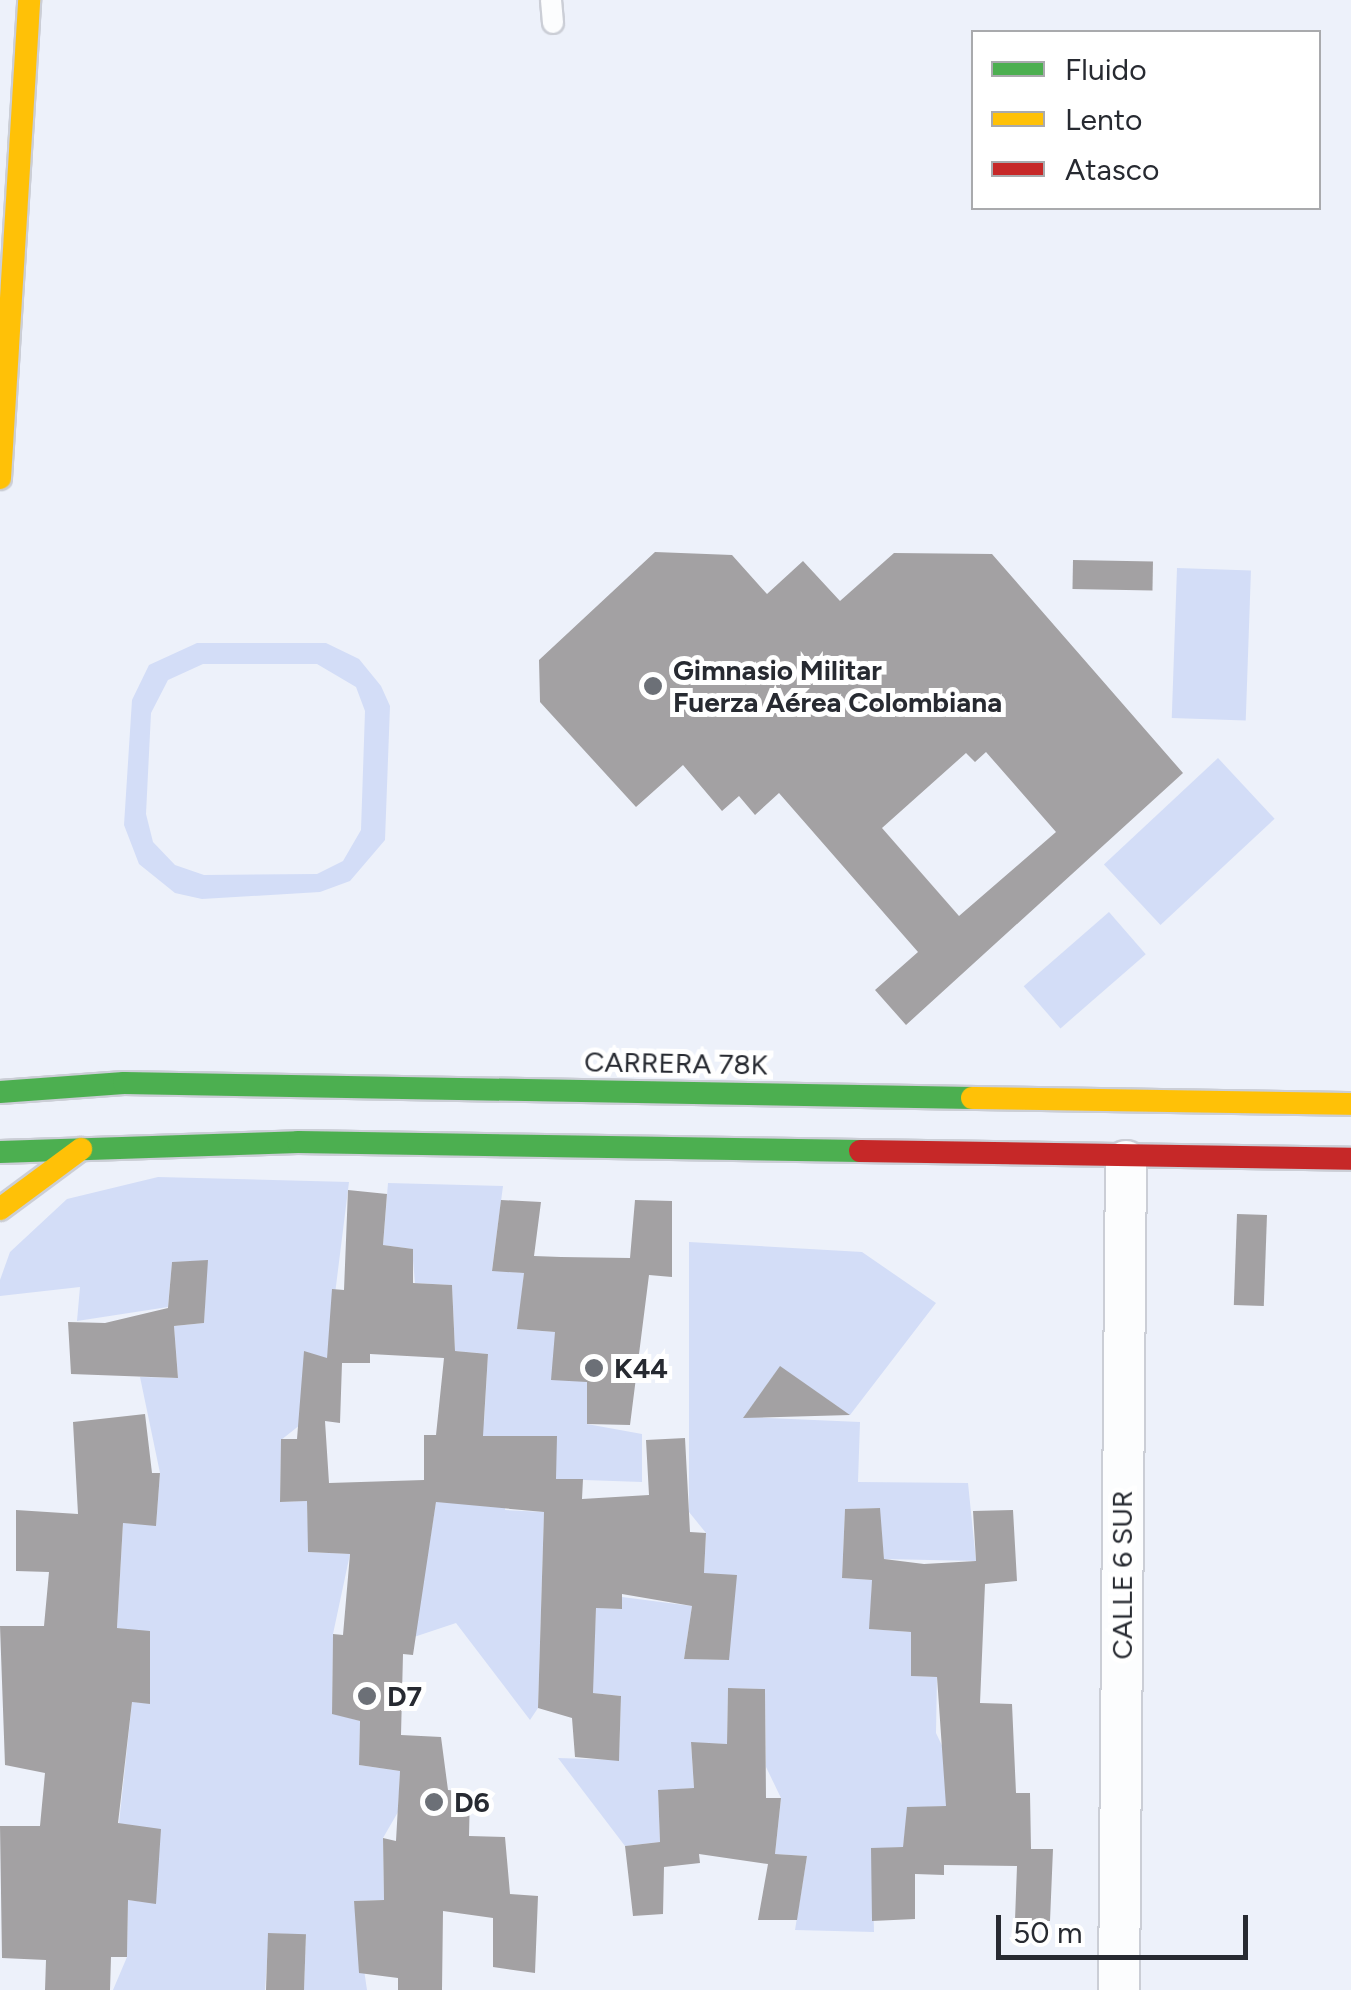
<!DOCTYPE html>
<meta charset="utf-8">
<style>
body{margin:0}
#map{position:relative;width:1351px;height:1990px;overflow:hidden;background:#edf1fa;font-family:Figtree,sans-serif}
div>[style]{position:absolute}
.green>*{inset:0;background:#d3ddf7;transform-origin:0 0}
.building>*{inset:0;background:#a3a1a3;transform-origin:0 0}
.roads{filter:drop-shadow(2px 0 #cbced6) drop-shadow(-2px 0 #cbced6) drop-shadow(0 2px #cbced6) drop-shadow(0 -2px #cbced6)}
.lane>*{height:20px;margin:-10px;padding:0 10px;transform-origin:10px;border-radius:10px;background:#fcfdfe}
.street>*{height:40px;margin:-20px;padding:0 20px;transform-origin:20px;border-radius:20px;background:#fcfdfe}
.fast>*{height:22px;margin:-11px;padding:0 11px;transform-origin:11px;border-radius:11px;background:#4caf50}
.slow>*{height:22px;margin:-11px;padding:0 11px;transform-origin:11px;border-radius:11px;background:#ffc107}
.jam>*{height:22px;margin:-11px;padding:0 11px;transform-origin:11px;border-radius:11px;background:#c62828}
.dots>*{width:28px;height:28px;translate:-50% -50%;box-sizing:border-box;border:5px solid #fff;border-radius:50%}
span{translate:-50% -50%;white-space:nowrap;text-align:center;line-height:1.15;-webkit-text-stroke:10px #fff;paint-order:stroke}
.poi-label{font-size:28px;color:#272a31;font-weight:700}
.left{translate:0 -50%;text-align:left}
.street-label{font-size:28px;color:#272a31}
.legend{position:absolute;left:971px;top:30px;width:350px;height:180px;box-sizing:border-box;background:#fff;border:2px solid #a9aaad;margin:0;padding:12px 18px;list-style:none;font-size:30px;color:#272a31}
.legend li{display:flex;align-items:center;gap:20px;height:50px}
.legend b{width:50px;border:2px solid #a9aaad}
.scale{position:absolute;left:996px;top:1915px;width:252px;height:45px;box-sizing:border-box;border:5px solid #272a31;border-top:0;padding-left:12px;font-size:30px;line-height:35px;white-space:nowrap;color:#272a31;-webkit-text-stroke:8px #fff;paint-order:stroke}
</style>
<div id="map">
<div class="green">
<div style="left:1177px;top:568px;width:74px;height:150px;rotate:2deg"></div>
<div style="clip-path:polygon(evenodd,197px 643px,326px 643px,359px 659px,381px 686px,390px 706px,385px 840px,350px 881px,320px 892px,202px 899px,175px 893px,139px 864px,124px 825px,132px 700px,149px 665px,197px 643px,203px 664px,317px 664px,356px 687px,365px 711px,361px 830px,343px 861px,317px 874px,204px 875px,175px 865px,153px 842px,146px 814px,151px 713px,168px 680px,203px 664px)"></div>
<div style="left:1218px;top:758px;width:83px;height:156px;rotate:47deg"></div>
<div style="left:1109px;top:912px;width:56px;height:113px;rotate:49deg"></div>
<div style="clip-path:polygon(158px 1177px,349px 1182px,327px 1358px,300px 1425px,281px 1440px,280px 1502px,307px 1501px,309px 1552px,350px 1554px,333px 1634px,332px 1713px,360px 1721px,359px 1765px,400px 1771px,398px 1812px,383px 1838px,384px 1900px,354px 1901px,367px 1990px,304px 1990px,306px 1935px,269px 1933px,265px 1990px,113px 1990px,127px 1957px,128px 1900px,156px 1903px,119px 1823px,132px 1702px,150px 1703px,150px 1632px,117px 1628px,123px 1523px,156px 1525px,160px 1473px,140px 1377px,178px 1378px,174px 1326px,204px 1323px,207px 1261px,172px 1262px,168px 1307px,77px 1321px,80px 1287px,0 1296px,0 1280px,10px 1252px,67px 1199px)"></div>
<div style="clip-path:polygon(388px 1183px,503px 1186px,492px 1270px,524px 1273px,518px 1329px,555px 1332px,587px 1382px,587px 1424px,642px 1434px,642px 1482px,556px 1479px,556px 1437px,512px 1437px,505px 1510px,544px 1512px,538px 1708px,530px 1720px,456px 1623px,414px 1637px,436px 1502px,463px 1503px,462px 1430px,484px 1422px,488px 1354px,455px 1351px,452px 1285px,415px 1283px,412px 1249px,383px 1245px)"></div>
<div style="clip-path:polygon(689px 1242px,862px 1252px,936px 1303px,850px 1415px,780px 1367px,744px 1417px,860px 1422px,858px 1482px,968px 1483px,976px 1561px,884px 1559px,879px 1508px,845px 1509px,842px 1578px,872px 1580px,870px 1629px,911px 1632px,911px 1676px,937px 1677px,936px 1733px,946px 1754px,946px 1806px,908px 1808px,903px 1847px,872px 1849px,874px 1932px,795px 1930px,807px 1856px,775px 1854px,781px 1798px,766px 1767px,765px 1689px,728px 1688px,727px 1744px,691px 1743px,694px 1788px,658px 1791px,660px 1842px,625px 1846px,558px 1758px,619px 1760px,621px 1696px,592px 1693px,596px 1608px,621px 1609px,622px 1597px,692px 1606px,684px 1659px,729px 1660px,704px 1573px,706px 1533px,689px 1512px)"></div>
</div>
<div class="building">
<div style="clip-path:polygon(evenodd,655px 552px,732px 555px,767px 594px,803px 561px,840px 601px,894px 553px,992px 554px,1183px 773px,906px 1025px,875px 990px,918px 952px,779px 793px,755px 815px,739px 796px,722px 811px,683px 765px,636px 807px,540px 702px,539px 660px,655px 552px,986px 752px,1056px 832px,959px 916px,882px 828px,966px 753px,975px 762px,986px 752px)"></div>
<div style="left:1073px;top:560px;width:80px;height:29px;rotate:1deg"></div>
<div style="clip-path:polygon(evenodd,348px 1190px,387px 1194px,383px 1245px,413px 1249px,413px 1283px,452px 1285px,455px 1351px,488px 1354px,483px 1436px,557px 1436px,556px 1479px,583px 1479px,582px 1499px,649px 1495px,646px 1440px,685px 1438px,690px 1532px,706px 1533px,704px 1573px,737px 1575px,729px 1660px,684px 1659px,692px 1606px,622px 1594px,622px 1609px,596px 1608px,593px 1693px,621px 1696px,619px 1761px,575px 1757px,572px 1718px,538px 1708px,544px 1512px,436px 1502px,413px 1655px,403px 1654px,401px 1735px,441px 1737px,448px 1790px,470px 1792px,469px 1836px,505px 1837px,510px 1894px,538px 1896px,535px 1973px,493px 1967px,493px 1918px,443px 1911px,442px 1990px,398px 1990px,398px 1978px,359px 1973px,354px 1901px,384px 1900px,383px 1838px,396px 1841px,400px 1771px,359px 1765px,360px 1721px,332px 1714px,333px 1634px,343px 1635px,350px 1554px,308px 1552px,307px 1501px,280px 1502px,281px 1439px,297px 1439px,304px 1351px,327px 1358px,332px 1289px,344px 1290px,348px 1190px,370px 1354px,444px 1358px,436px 1435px,424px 1435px,424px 1480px,329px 1483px,325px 1421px,340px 1423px,342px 1363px,370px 1363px,370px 1354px)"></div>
<div style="clip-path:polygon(501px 1200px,541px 1202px,534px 1256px,561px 1257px,630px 1258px,635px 1200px,672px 1201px,672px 1277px,649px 1275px,630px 1425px,587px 1424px,587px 1382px,551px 1380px,555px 1332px,517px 1329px,524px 1273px,492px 1271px)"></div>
<div style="left:1237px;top:1214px;width:30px;height:91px;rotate:2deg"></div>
<div style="clip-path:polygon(208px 1260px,204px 1323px,174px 1326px,178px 1378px,71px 1374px,68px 1322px,105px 1323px,168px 1308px,172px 1262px)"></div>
<div style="clip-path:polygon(780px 1366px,850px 1415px,743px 1418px)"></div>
<div style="clip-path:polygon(145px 1414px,152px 1473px,160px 1473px,156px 1526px,123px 1523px,117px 1628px,150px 1631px,150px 1704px,132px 1702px,118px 1823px,161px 1829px,156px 1904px,128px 1900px,127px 1957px,111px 1957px,110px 1990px,45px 1990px,46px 1960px,2px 1958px,0 1826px,40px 1826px,45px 1773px,5px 1765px,0 1626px,44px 1626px,49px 1572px,16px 1571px,16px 1510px,78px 1514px,73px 1422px)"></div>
<div style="clip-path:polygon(880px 1508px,884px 1559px,924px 1564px,976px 1561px,973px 1511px,1013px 1510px,1017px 1581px,985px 1584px,980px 1703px,1012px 1704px,1016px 1793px,1030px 1793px,1031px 1849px,1053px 1849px,1050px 1921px,1015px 1920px,1017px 1866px,944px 1865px,944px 1875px,915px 1874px,915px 1919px,872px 1921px,871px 1848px,903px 1847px,907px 1807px,946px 1806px,937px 1677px,911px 1676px,911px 1632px,869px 1629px,872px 1580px,842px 1578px,845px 1509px)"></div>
<div style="clip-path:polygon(728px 1688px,765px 1689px,766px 1798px,781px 1798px,775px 1854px,807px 1856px,797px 1920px,758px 1920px,768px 1864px,699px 1854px,700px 1863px,664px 1867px,663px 1914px,633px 1916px,625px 1846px,660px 1842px,658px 1790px,694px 1788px,691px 1742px,727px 1744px)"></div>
<div style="left:268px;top:1933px;width:38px;height:57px;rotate:2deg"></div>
</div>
<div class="roads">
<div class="lane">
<div style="left:551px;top:0;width:23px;rotate:85deg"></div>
</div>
<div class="street">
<div style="left:1119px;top:1990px;width:829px;rotate:-89.52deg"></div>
</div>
<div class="fast">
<div style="left:0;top:1092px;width:124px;rotate:-4.2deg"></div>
<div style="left:124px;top:1083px;width:848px;rotate:1.01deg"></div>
<div style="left:0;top:1152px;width:298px;rotate:-1.9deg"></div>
<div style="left:298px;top:1142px;width:562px;rotate:0.92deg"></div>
</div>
<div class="slow">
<div style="left:0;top:478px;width:479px;rotate:-86.5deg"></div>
<div style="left:972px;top:1098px;width:379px;rotate:0.9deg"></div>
<div style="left:0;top:1209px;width:101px;rotate:-36.5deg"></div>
</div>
<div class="jam">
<div style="left:860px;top:1151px;width:491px;rotate:0.9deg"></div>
</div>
</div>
<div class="dots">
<div style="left:653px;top:686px;background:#6c7077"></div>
<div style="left:594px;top:1368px;background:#6c7077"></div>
<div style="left:367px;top:1696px;background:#6c7077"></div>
<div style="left:434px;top:1802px;background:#6c7077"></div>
</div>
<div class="poi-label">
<span class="left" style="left:673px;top:686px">Gimnasio Militar<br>Fuerza Aérea Colombiana</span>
<span class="left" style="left:614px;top:1368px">K44</span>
<span class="left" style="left:387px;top:1696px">D7</span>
<span class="left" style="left:454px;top:1802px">D6</span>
</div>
<div class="street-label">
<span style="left:676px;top:1063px;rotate:1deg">CARRERA 78K</span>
<span style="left:1122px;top:1575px;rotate:-90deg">CALLE 6 SUR</span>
</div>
<ul class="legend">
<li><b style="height:12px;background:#4caf50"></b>Fluido</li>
<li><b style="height:12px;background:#ffc107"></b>Lento</li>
<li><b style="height:12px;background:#c62828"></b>Atasco</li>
</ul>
<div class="scale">50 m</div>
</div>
